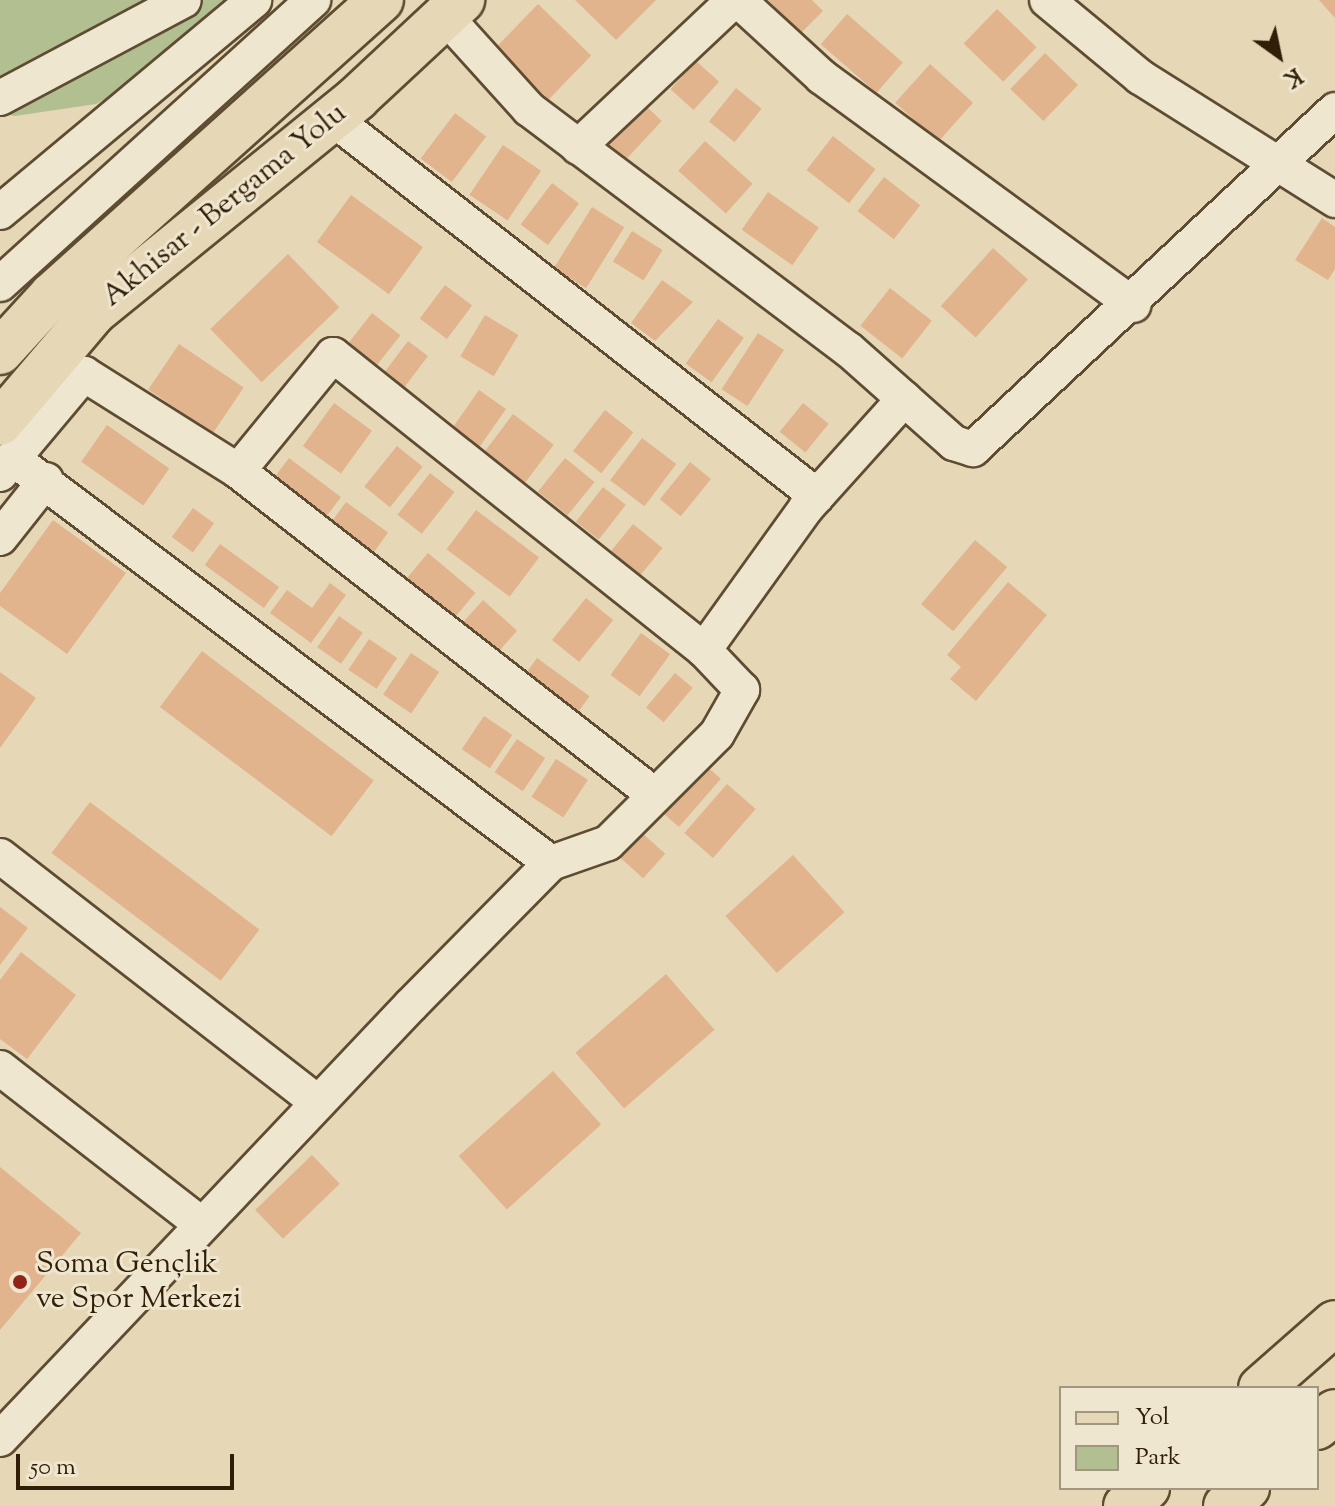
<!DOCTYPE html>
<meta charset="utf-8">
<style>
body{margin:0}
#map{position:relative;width:1335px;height:1506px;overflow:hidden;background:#e6d8b7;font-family:"Sorts Mill Goudy",serif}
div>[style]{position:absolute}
.green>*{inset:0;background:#b1bf91}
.building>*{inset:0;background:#e1b48d;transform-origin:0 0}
.roads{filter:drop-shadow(2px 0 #5e4c32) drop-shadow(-2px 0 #5e4c32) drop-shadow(0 2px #5e4c32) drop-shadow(0 -2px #5e4c32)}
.minor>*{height:34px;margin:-17px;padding:0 17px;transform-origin:17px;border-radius:17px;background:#efe6d0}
.major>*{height:44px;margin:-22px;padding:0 22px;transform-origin:22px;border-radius:22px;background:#e6d8b7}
.highway>*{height:44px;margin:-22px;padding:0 22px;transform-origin:22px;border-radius:22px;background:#e6d8b7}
.dots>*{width:22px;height:22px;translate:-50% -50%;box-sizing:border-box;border:4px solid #efe6d0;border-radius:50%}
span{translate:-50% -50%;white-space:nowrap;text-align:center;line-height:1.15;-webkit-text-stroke:6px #efe6d0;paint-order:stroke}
.street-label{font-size:30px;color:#311e06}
.poi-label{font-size:30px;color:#311e06}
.left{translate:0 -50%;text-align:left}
.legend{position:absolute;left:1059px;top:1386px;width:260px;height:104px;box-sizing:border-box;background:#efe6d0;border:2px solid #a3967f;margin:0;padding:10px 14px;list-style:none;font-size:24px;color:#311e06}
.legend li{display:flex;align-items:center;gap:16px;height:40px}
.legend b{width:40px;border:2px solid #a3967f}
.north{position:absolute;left:1239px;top:16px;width:80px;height:80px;-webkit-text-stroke:6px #efe6d0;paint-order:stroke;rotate:147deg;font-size:22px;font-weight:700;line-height:32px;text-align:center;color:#311e06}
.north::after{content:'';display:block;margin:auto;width:28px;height:36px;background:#311e06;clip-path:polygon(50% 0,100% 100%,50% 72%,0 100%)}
.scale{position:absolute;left:16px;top:1454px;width:218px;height:36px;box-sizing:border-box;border:4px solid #311e06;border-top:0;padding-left:10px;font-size:24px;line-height:28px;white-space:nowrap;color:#311e06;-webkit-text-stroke:6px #efe6d0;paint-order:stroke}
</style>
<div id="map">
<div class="green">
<div style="clip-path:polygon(0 0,239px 0,157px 72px,96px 104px,15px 116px,0 113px)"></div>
</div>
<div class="building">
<div style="clip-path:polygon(575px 0,656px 0,616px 40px)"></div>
<div style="clip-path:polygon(768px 0,812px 0,823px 11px,801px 33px)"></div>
<div style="clip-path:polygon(1319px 0,1335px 0,1335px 18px)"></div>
<div style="left:538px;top:4px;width:74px;height:71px;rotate:44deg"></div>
<div style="left:997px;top:9px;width:55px;height:48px;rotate:44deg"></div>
<div style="left:847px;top:14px;width:74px;height:40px;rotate:41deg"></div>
<div style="left:1045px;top:53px;width:46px;height:50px;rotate:44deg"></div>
<div style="left:696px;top:61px;width:31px;height:38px;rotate:42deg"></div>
<div style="left:930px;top:64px;width:58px;height:52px;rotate:42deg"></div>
<div style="left:736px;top:88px;width:33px;height:43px;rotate:39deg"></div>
<div style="left:634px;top:95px;width:38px;height:69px;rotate:43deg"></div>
<div style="left:455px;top:113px;width:39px;height:57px;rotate:37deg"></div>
<div style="left:833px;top:136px;width:54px;height:43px;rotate:38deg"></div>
<div style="left:705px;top:141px;width:64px;height:40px;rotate:42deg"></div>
<div style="left:503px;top:145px;width:46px;height:60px;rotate:34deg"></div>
<div style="left:884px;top:177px;width:46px;height:43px;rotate:38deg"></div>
<div style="left:552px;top:183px;width:34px;height:52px;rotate:37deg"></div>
<div style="left:768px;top:192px;width:62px;height:46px;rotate:35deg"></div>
<div style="left:351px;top:195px;width:89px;height:58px;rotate:36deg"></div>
<div style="left:592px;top:207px;width:38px;height:72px;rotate:32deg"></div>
<div style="clip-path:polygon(1322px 218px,1335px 227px,1335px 269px,1328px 280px,1295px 260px)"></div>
<div style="left:632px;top:231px;width:36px;height:36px;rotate:32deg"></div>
<div style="left:993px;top:248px;width:47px;height:78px;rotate:42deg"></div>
<div style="left:288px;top:254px;width:74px;height:108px;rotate:46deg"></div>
<div style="clip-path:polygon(662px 280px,693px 302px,655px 341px,631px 323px)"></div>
<div style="left:445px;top:285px;width:34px;height:42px;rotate:37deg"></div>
<div style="left:890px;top:288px;width:53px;height:48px;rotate:38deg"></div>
<div style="left:372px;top:313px;width:36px;height:46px;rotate:38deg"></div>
<div style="left:485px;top:315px;width:39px;height:48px;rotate:31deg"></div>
<div style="left:718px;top:319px;width:32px;height:55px;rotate:36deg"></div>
<div style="left:758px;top:333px;width:31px;height:67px;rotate:33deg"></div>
<div style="left:408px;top:341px;width:25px;height:46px;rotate:37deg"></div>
<div style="left:179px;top:344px;width:78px;height:55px;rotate:34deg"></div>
<div style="left:479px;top:390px;width:33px;height:47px;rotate:35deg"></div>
<div style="left:334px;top:403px;width:47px;height:53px;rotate:36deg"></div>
<div style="left:803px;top:403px;width:33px;height:37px;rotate:39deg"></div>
<div style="left:605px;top:410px;width:36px;height:52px;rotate:38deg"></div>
<div style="left:513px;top:414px;width:51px;height:48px;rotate:37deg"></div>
<div style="left:107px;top:425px;width:76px;height:45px;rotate:35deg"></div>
<div style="left:642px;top:438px;width:43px;height:53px;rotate:37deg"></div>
<div style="left:397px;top:446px;width:33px;height:52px;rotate:39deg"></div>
<div style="left:289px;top:458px;width:65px;height:36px;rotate:37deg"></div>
<div style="left:565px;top:458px;width:38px;height:43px;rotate:39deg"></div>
<div style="left:690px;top:462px;width:27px;height:48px;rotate:39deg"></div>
<div style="left:430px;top:473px;width:31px;height:53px;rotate:38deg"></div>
<div style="left:603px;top:487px;width:29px;height:44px;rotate:38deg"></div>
<div style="left:346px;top:502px;width:52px;height:35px;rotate:36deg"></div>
<div style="left:193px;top:508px;width:26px;height:36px;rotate:36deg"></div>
<div style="left:476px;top:510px;width:79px;height:49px;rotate:37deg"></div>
<div style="clip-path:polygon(53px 520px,126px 573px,67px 654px,0 606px,0 593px)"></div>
<div style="left:633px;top:524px;width:38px;height:38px;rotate:39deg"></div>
<div style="left:975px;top:540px;width:42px;height:84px;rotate:40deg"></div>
<div style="left:220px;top:544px;width:73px;height:26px;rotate:36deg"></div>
<div style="left:428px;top:553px;width:62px;height:38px;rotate:40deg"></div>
<div style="clip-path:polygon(1008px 582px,1047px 615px,976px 701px,950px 679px,961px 667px,947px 655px)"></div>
<div style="clip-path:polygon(330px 583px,346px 595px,311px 643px,270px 613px,287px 590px,312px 608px)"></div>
<div style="left:586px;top:598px;width:35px;height:54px;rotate:39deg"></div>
<div style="left:483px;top:600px;width:46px;height:36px;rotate:42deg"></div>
<div style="left:339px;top:616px;width:29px;height:38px;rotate:35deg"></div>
<div style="left:641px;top:633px;width:36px;height:52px;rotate:36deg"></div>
<div style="left:369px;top:639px;width:34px;height:37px;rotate:34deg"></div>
<div style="left:202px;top:651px;width:215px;height:70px;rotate:37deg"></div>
<div style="left:411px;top:653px;width:34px;height:50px;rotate:34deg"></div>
<div style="left:537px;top:658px;width:65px;height:30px;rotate:36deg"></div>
<div style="clip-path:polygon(0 672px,36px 698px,0 748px)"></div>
<div style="left:675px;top:673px;width:23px;height:45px;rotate:40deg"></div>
<div style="left:484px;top:716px;width:34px;height:40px;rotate:34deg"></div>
<div style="left:517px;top:739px;width:34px;height:40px;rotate:34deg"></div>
<div style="left:696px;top:757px;width:33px;height:64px;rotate:41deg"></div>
<div style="left:556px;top:759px;width:38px;height:45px;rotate:33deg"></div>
<div style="left:727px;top:784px;width:38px;height:65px;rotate:41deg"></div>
<div style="left:90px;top:802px;width:212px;height:64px;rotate:37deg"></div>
<div style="left:631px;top:823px;width:46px;height:33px;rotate:42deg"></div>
<div style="left:793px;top:855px;width:77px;height:91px;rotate:48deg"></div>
<div style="clip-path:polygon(0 907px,28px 928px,0 965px)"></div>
<div style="clip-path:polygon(21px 952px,76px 995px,27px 1059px,0 1039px,0 980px)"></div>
<div style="left:666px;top:974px;width:74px;height:120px;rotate:49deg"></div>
<div style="left:553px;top:1071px;width:72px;height:127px;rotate:48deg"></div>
<div style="left:312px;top:1155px;width:40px;height:79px;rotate:46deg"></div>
<div style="clip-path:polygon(0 1167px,81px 1233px,0 1330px)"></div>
</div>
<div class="roads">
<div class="minor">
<div style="left:738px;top:0;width:114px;rotate:42.5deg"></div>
<div style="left:822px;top:77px;width:386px;rotate:36.2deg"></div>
<div style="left:1047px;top:0;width:121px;rotate:39.6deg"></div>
<div style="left:1140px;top:77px;width:231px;rotate:32.2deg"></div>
<div style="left:445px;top:16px;width:125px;rotate:47.9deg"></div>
<div style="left:529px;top:109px;width:399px;rotate:37deg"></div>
<div style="left:848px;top:349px;width:142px;rotate:41.6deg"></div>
<div style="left:954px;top:443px;width:20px;rotate:18deg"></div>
<div style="left:973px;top:449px;width:496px;rotate:-43.1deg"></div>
<div style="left:0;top:98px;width:208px;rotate:-28deg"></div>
<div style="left:332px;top:118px;width:615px;rotate:37.93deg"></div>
<div style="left:578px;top:147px;width:214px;rotate:-43.3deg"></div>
<div style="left:0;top:212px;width:331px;rotate:-39.8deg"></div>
<div style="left:0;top:284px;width:423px;rotate:-42.2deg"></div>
<div style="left:12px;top:458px;width:674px;rotate:36.92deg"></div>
<div style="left:0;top:474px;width:131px;rotate:-50deg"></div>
<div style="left:84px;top:374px;width:182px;rotate:32.2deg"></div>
<div style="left:238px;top:471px;width:524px;rotate:37.87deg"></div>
<div style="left:0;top:538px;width:74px;rotate:-51.6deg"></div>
<div style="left:704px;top:650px;width:175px;rotate:-54.3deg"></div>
<div style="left:806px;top:508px;width:147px;rotate:-48deg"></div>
<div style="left:0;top:856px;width:401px;rotate:37.8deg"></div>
<div style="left:0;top:1068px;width:253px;rotate:37.8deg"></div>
<div style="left:0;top:1439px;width:598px;rotate:-46.56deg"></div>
<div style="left:411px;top:1005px;width:199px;rotate:-45.4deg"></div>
<div style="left:551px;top:863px;width:60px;rotate:-19.3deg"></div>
<div style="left:608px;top:843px;width:154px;rotate:-45deg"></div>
<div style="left:717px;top:734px;width:51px;rotate:-60.4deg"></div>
<div style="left:742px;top:690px;width:55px;rotate:-133.5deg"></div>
<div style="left:704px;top:650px;width:474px;rotate:-141.5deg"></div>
<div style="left:333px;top:355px;width:150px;rotate:129.3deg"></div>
</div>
<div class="major">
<div style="left:0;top:352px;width:77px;rotate:-47.6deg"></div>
<div style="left:52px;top:295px;width:442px;rotate:-41.9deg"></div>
<div style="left:0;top:423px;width:145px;rotate:-49.7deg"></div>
<div style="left:94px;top:312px;width:339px;rotate:-39.1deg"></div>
<div style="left:357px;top:98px;width:144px;rotate:-43deg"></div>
</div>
<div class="highway">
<div style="left:1261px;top:1388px;width:98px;rotate:-41.3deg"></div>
<div style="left:1317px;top:1427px;width:23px;rotate:-40deg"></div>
<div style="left:1126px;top:1506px;width:28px;rotate:-41deg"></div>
<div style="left:1226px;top:1506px;width:28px;rotate:-41deg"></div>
</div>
</div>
<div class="dots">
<div style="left:20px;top:1282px;background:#8f2418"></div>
</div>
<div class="street-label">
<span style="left:225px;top:206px;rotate:-39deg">Akhisar - Bergama Yolu</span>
</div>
<div class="poi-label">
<span class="left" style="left:36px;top:1282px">Soma Gençlik<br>ve Spor Merkezi</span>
</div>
<ul class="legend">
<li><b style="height:10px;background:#e6d8b7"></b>Yol</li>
<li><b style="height:22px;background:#b1bf91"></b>Park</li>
</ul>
<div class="north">K</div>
<div class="scale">50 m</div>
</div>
